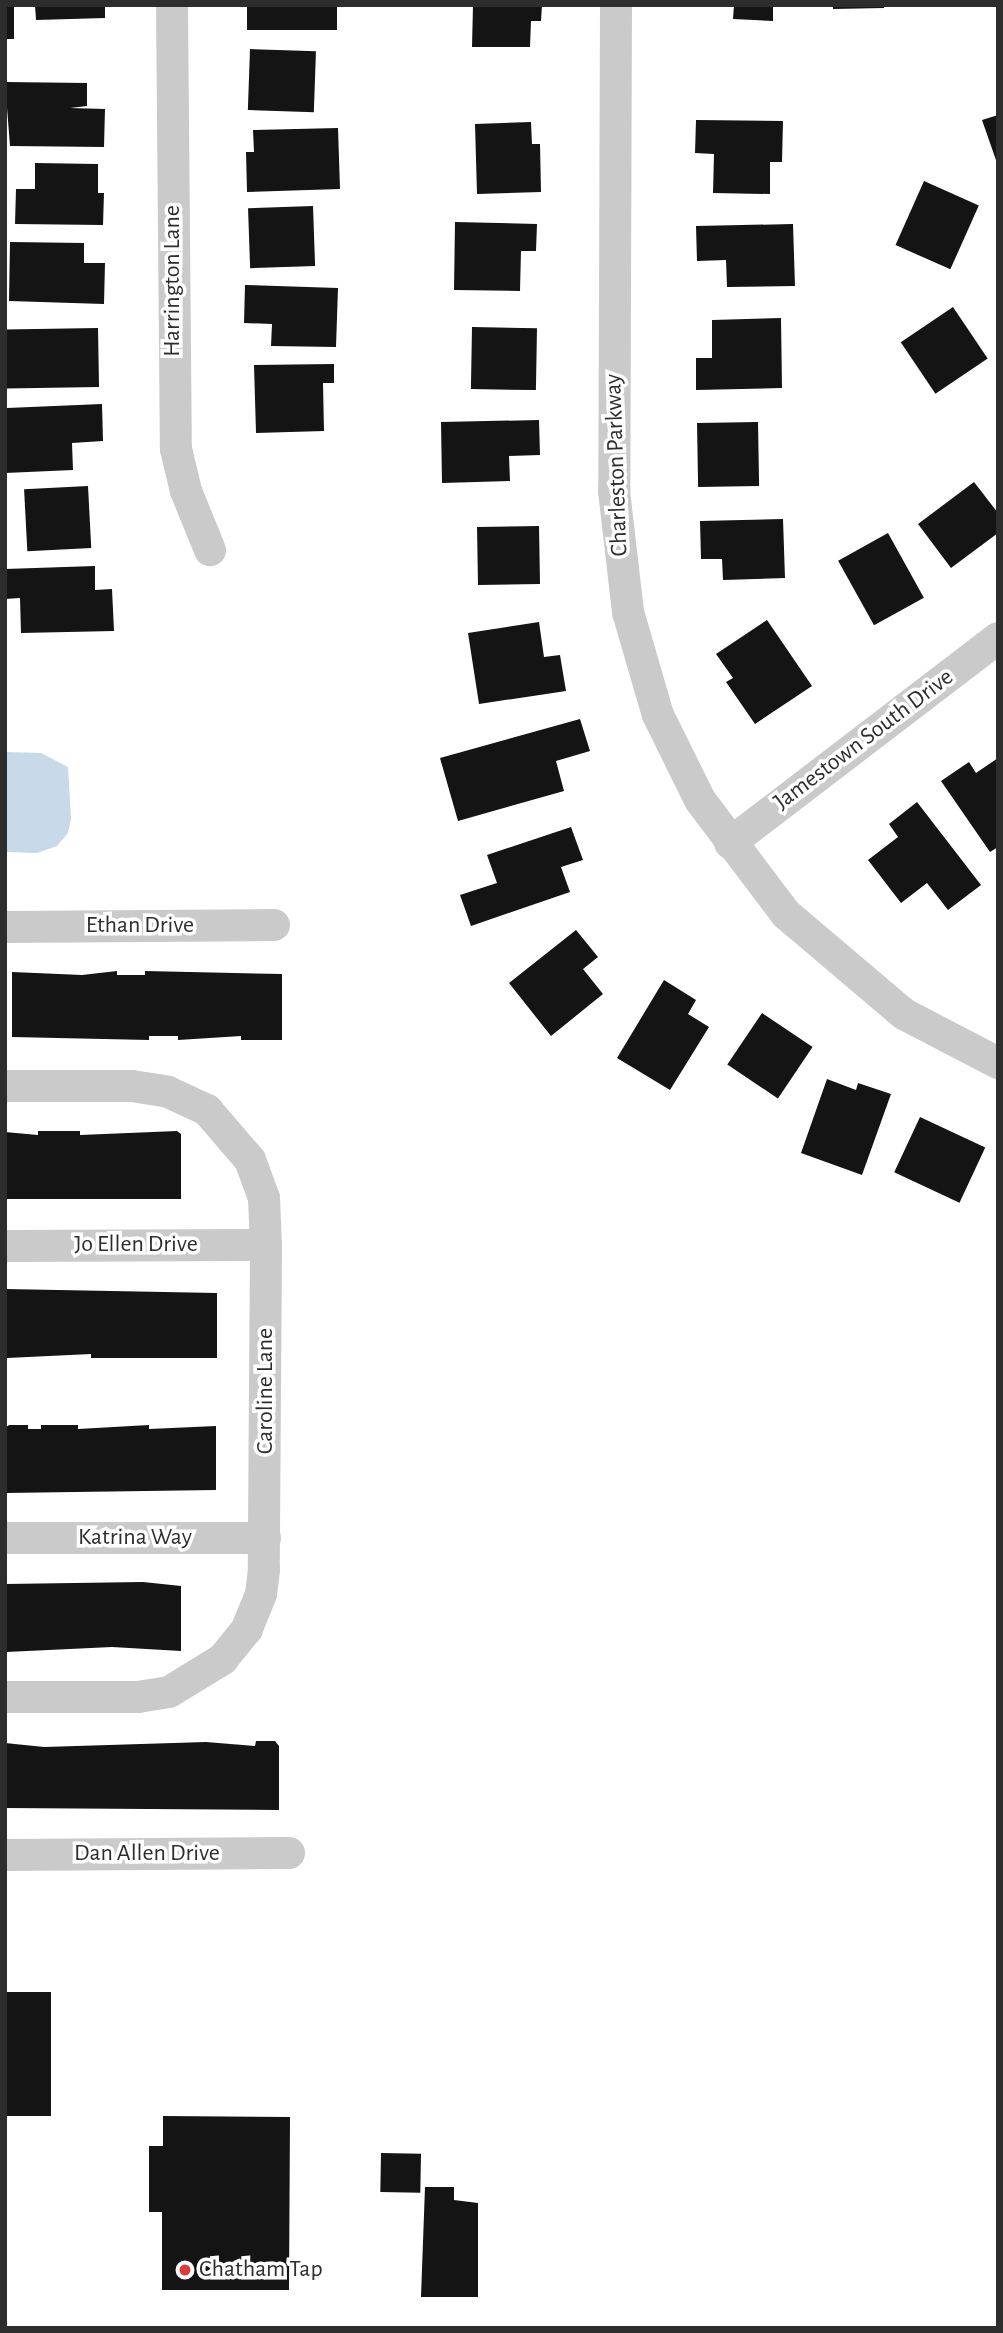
<!DOCTYPE html>
<style>
body{margin:0}
#map{position:relative;width:1003px;height:2333px;overflow:hidden;background:#fff;font-family:"Alegreya Sans",sans-serif}
div>[style]{position:absolute}
.water>*{inset:0;background:#c8d9e9}
.building>*{inset:0;background:#141414;transform-origin:0 0}
.street>*{height:32px;margin:-16px;padding:0 16px;transform-origin:16px;border-radius:16px;background:#cacaca}
.dots>*{width:19px;height:19px;translate:-50% -50%;box-sizing:border-box;border:4px solid #fff;border-radius:50%}
span{translate:-50% -50%;white-space:nowrap;text-align:center;line-height:1.15;-webkit-text-stroke:7px #fff;paint-order:stroke}
.street-label{font-size:24px;color:#2d2d2d}
.poi-label{font-size:24px;color:#2d2d2d}
.left{translate:0 -50%;text-align:left}
.frame{position:absolute;inset:0;border:7px solid #2d2d2d;pointer-events:none}
</style>
<div id="map">
<div class="water">
<div style="clip-path:polygon(5px 752px,41px 753px,68px 767px,71px 819px,68px 833px,57px 846px,37px 853px,5px 852px)"></div>
</div>
<div class="building">
<div style="left:5px;top:5px;width:9px;height:34px"></div>
<div style="clip-path:polygon(35px 5px,105px 5px,105px 18px,36px 20px)"></div>
<div style="left:247px;top:5px;width:90px;height:25px"></div>
<div style="clip-path:polygon(473px 5px,542px 5px,541px 21px,531px 21px,530px 47px,472px 47px)"></div>
<div style="clip-path:polygon(734px 5px,773px 5px,773px 21px,733px 19px)"></div>
<div style="clip-path:polygon(833px 5px,884px 5px,884px 8px,833px 9px)"></div>
<div style="left:250px;top:49px;width:66px;height:61px;rotate:2deg"></div>
<div style="clip-path:polygon(5px 82px,87px 83px,87px 106px,70px 108px,105px 109px,104px 147px,10px 146px)"></div>
<div style="clip-path:polygon(998px 115px,998px 163px,997px 163px,982px 120px)"></div>
<div style="clip-path:polygon(696px 120px,783px 121px,782px 162px,770px 162px,770px 194px,713px 193px,714px 154px,695px 153px)"></div>
<div style="clip-path:polygon(531px 122px,532px 144px,540px 144px,541px 192px,477px 194px,475px 124px)"></div>
<div style="clip-path:polygon(338px 128px,340px 189px,247px 192px,246px 152px,254px 152px,253px 130px)"></div>
<div style="clip-path:polygon(35px 163px,98px 164px,98px 193px,104px 193px,103px 225px,15px 224px,16px 189px,35px 189px)"></div>
<div style="left:924px;top:181px;width:60px;height:70px;rotate:24deg"></div>
<div style="left:313px;top:206px;width:60px;height:65px;rotate:88deg"></div>
<div style="clip-path:polygon(455px 222px,537px 224px,536px 251px,521px 251px,520px 291px,454px 290px)"></div>
<div style="clip-path:polygon(793px 224px,795px 286px,727px 287px,726px 260px,697px 261px,696px 226px)"></div>
<div style="clip-path:polygon(10px 242px,84px 243px,84px 263px,105px 263px,104px 304px,9px 301px)"></div>
<div style="clip-path:polygon(245px 285px,338px 288px,336px 347px,271px 346px,272px 324px,244px 323px)"></div>
<div style="left:953px;top:307px;width:62px;height:63px;rotate:56deg"></div>
<div style="clip-path:polygon(781px 318px,782px 388px,696px 390px,696px 358px,712px 358px,712px 320px)"></div>
<div style="left:472px;top:327px;width:65px;height:62px;rotate:1deg"></div>
<div style="left:98px;top:328px;width:59px;height:93px;rotate:89deg"></div>
<div style="clip-path:polygon(334px 364px,334px 383px,323px 383px,324px 431px,256px 433px,254px 365px)"></div>
<div style="clip-path:polygon(102px 404px,103px 441px,72px 443px,73px 470px,5px 473px,7px 408px)"></div>
<div style="clip-path:polygon(539px 420px,540px 455px,509px 456px,510px 481px,442px 483px,441px 422px)"></div>
<div style="left:758px;top:422px;width:64px;height:61px;rotate:89deg"></div>
<div style="clip-path:polygon(974px 482px,998px 513px,998px 533px,951px 568px,918px 524px)"></div>
<div style="left:88px;top:486px;width:62px;height:64px;rotate:87deg"></div>
<div style="clip-path:polygon(783px 519px,785px 578px,723px 580px,722px 559px,701px 559px,700px 521px)"></div>
<div style="left:539px;top:526px;width:58px;height:62px;rotate:89deg"></div>
<div style="left:888px;top:533px;width:74px;height:57px;rotate:61deg"></div>
<div style="clip-path:polygon(95px 566px,95px 590px,112px 589px,114px 631px,21px 633px,20px 598px,5px 599px,5px 569px)"></div>
<div style="clip-path:polygon(767px 620px,812px 686px,755px 724px,726px 682px,733px 678px,716px 654px)"></div>
<div style="clip-path:polygon(539px 622px,544px 657px,560px 655px,566px 691px,479px 704px,468px 633px)"></div>
<div style="clip-path:polygon(580px 719px,590px 751px,556px 761px,564px 791px,458px 821px,440px 758px)"></div>
<div style="clip-path:polygon(998px 758px,998px 847px,990px 852px,941px 781px,969px 762px,976px 773px)"></div>
<div style="clip-path:polygon(917px 802px,981px 885px,948px 910px,927px 883px,901px 903px,868px 860px,898px 837px,889px 824px)"></div>
<div style="clip-path:polygon(571px 827px,583px 860px,561px 867px,570px 892px,471px 926px,460px 895px,497px 883px,487px 855px)"></div>
<div style="clip-path:polygon(576px 930px,598px 957px,583px 969px,603px 994px,551px 1036px,509px 983px)"></div>
<div style="clip-path:polygon(117px 971px,117px 975px,145px 975px,145px 971px,282px 974px,282px 1040px,241px 1040px,241px 1036px,178px 1040px,178px 1036px,149px 1036px,149px 1040px,12px 1037px,12px 972px,82px 975px)"></div>
<div style="clip-path:polygon(664px 980px,696px 1000px,688px 1014px,709px 1027px,670px 1090px,617px 1058px)"></div>
<div style="left:762px;top:1013px;width:61px;height:62px;rotate:34deg"></div>
<div style="clip-path:polygon(827px 1079px,856px 1090px,858px 1083px,891px 1094px,862px 1175px,801px 1153px)"></div>
<div style="left:920px;top:1117px;width:72px;height:61px;rotate:25deg"></div>
<div style="clip-path:polygon(38px 1131px,80px 1131px,80px 1135px,177px 1131px,181px 1134px,181px 1199px,7px 1199px,5px 1132px,38px 1135px)"></div>
<div style="clip-path:polygon(5px 1289px,217px 1293px,217px 1358px,91px 1358px,91px 1354px,7px 1358px)"></div>
<div style="clip-path:polygon(9px 1425px,28px 1425px,28px 1429px,41px 1429px,41px 1425px,78px 1425px,78px 1429px,149px 1425px,149px 1429px,216px 1426px,216px 1490px,5px 1493px,5px 1428px)"></div>
<div style="clip-path:polygon(143px 1582px,181px 1586px,181px 1651px,112px 1647px,6px 1652px,5px 1584px)"></div>
<div style="clip-path:polygon(256px 1741px,275px 1741px,279px 1746px,279px 1810px,5px 1808px,5px 1743px,44px 1747px,206px 1742px,255px 1746px)"></div>
<div style="left:5px;top:1992px;width:46px;height:124px"></div>
<div style="clip-path:polygon(163px 2116px,290px 2117px,289px 2290px,162px 2290px,162px 2212px,149px 2212px,149px 2146px,163px 2146px)"></div>
<div style="left:381px;top:2153px;width:40px;height:39px;rotate:1deg"></div>
<div style="clip-path:polygon(425px 2187px,454px 2187px,454px 2200px,478px 2203px,478px 2297px,421px 2297px)"></div>
</div>
<div class="street">
<div style="left:172px;top:5px;width:444px;rotate:89.5deg"></div>
<div style="left:176px;top:449px;width:43px;rotate:76.6deg"></div>
<div style="left:186px;top:491px;width:64px;rotate:67.9deg"></div>
<div style="left:616px;top:5px;width:486px;rotate:90.2deg"></div>
<div style="left:614px;top:491px;width:122px;rotate:83.4deg"></div>
<div style="left:628px;top:612px;width:107px;rotate:73.8deg"></div>
<div style="left:658px;top:715px;width:95px;rotate:63.7deg"></div>
<div style="left:700px;top:800px;width:143px;rotate:53deg"></div>
<div style="left:786px;top:914px;width:155px;rotate:40.3deg"></div>
<div style="left:904px;top:1014px;width:106px;rotate:27.5deg"></div>
<div style="left:730px;top:843px;width:337px;rotate:-37.4deg"></div>
<div style="left:5px;top:927px;width:269px;rotate:-0.4deg"></div>
<div style="left:5px;top:1086px;width:127px"></div>
<div style="left:132px;top:1086px;width:36px;rotate:9deg"></div>
<div style="left:168px;top:1092px;width:43px;rotate:24.8deg"></div>
<div style="left:207px;top:1110px;width:66px;rotate:49.3deg"></div>
<div style="left:250px;top:1160px;width:40px;rotate:69.8deg"></div>
<div style="left:264px;top:1198px;width:47px;rotate:87.6deg"></div>
<div style="left:266px;top:1245px;width:325px;rotate:90.4deg"></div>
<div style="left:264px;top:1570px;width:24px;rotate:97deg"></div>
<div style="left:261px;top:1594px;width:38px;rotate:112deg"></div>
<div style="left:247px;top:1629px;width:38px;rotate:129deg"></div>
<div style="left:223px;top:1659px;width:63px;rotate:148.6deg"></div>
<div style="left:169px;top:1692px;width:30px;rotate:171deg"></div>
<div style="left:139px;top:1697px;width:134px;rotate:180deg"></div>
<div style="left:5px;top:1246px;width:261px;rotate:-0.2deg"></div>
<div style="left:5px;top:1538px;width:260px"></div>
<div style="left:5px;top:1855px;width:284px;rotate:-0.4deg"></div>
</div>
<div class="dots">
<div style="left:185px;top:2270px;background:#da3c39"></div>
</div>
<div class="street-label">
<span style="left:173px;top:281px;rotate:-90deg">Harrington Lane</span>
<span style="left:617px;top:465px;rotate:-92deg">Charleston Parkway</span>
<span style="left:864px;top:740px;rotate:-37deg">Jamestown South Drive</span>
<span style="left:140px;top:926px">Ethan Drive</span>
<span style="left:136px;top:1245px">Jo Ellen Drive</span>
<span style="left:266px;top:1391px;rotate:-90deg">Caroline Lane</span>
<span style="left:135px;top:1538px">Katrina Way</span>
<span style="left:147px;top:1854px">Dan Allen Drive</span>
</div>
<div class="poi-label">
<span class="left" style="left:199px;top:2270px">Chatham Tap</span>
</div>
<div class="frame"></div>
</div>
